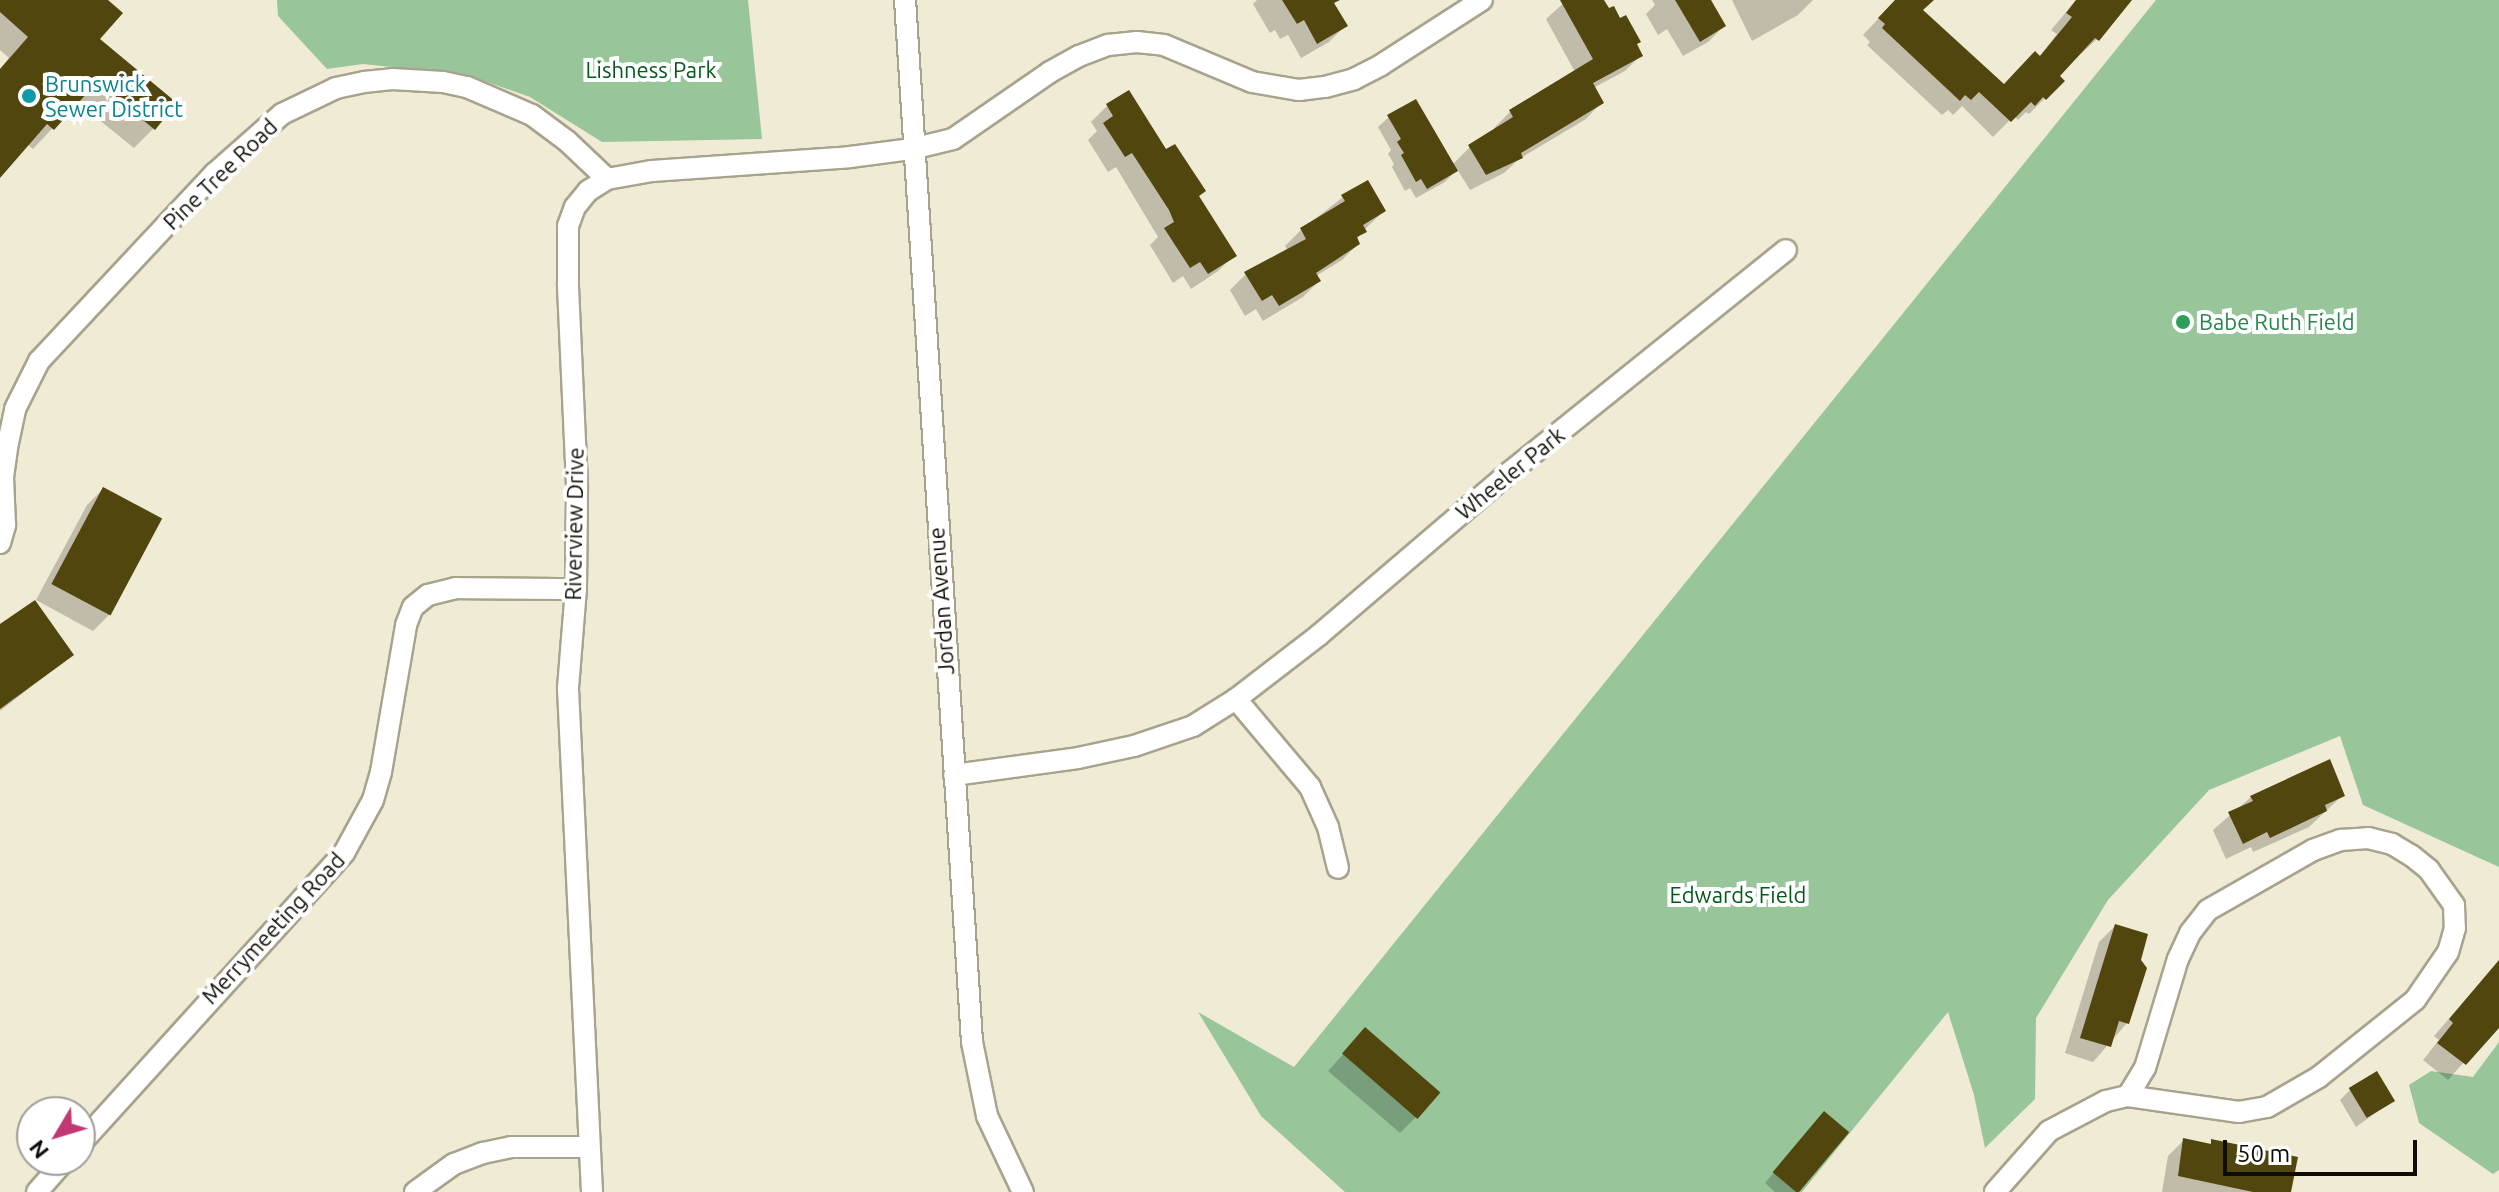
<!DOCTYPE html>
<style>
body{margin:0}
#map{position:relative;width:2499px;height:1192px;overflow:hidden;background:#f0ebd4;font-family:Ubuntu,sans-serif}
div>[style]{position:absolute}
.green>*{inset:0;background:#98c69a}
.shadow>*{inset:0;background:#0003}
.building>*{inset:0;background:#51460d;transform-origin:0 0}
.roads{filter:drop-shadow(2px 0 #a8a38d) drop-shadow(-2px 0 #a8a38d) drop-shadow(0 2px #a8a38d) drop-shadow(0 -2px #a8a38d)}
.street>*{height:20px;margin:-10px;padding:0 10px;transform-origin:10px;border-radius:10px;background:#fff}
.dots>*{width:22px;height:22px;translate:-50% -50%;box-sizing:border-box;border:4px solid #fff;border-radius:50%}
span{translate:-50% -50%;white-space:nowrap;text-align:center;line-height:1.15;-webkit-text-stroke:8px #fff;paint-order:stroke}
.park-label{font-size:22px;color:#025918}
.culture-label{font-size:22px;color:#0d838f}
.left{translate:0 -50%;text-align:left}
.street-label{font-size:22px;color:#0e0c05}
.leisure-label{font-size:22px;color:#27864d}
.north{position:absolute;left:16px;top:1096px;width:80px;height:80px;box-sizing:border-box;background:#fff;border:2px solid #9f9e9b;border-radius:50%;rotate:232deg;font-size:22px;font-weight:700;line-height:32px;text-align:center;color:#0e0c05}
.north::after{content:'';display:block;margin:auto;width:28px;height:36px;background:#c13873;clip-path:polygon(50% 0,100% 100%,50% 72%,0 100%)}
.scale{position:absolute;left:2223px;top:1140px;width:194px;height:36px;box-sizing:border-box;border:4px solid #0e0c05;border-top:0;padding-left:10px;font-size:24px;line-height:28px;white-space:nowrap;color:#0e0c05;-webkit-text-stroke:6px #fff;paint-order:stroke}
</style>
<div id="map">
<div class="green">
<div style="clip-path:polygon(277px 0,748px 0,762px 139px,602px 142px,530px 97px,467px 75px,363px 64px,327px 69px,278px 16px)"></div>
<div style="clip-path:polygon(2156px 0,2499px 0,2499px 867px,2363px 805px,2340px 736px,2209px 790px,2108px 900px,2036px 1018px,2035px 1099px,1985px 1148px,1974px 1095px,1948px 1012px,1802px 1192px,1345px 1192px,1261px 1116px,1198px 1012px,1294px 1067px)"></div>
<div style="clip-path:polygon(2499px 1042px,2499px 1170px,2493px 1174px,2419px 1123px,2409px 1085px,2431px 1071px,2473px 1077px)"></div>
</div>
<div class="shadow">
<div style="clip-path:polygon(0 0,105px 0,97px 40px,154px 128px,134px 148px,77px 102px,33px 149px,27px 144px,0 175px,0 69px,9px 58px,0 50px)"></div>
<div style="clip-path:polygon(1257px 0,1330px 0,1345px 26px,1329px 42px,1301px 58px,1288px 35px,1280px 39px,1275px 30px,1270px 33px,1253px 4px)"></div>
<div style="clip-path:polygon(1567px 0,1602px 0,1641px 55px,1625px 71px,1593px 88px,1602px 102px,1586px 119px,1519px 159px,1504px 173px,1470px 190px,1457px 169px,1445px 182px,1416px 198px,1410px 188px,1405px 191px,1392px 167px,1394px 164px,1388px 154px,1391px 150px,1378px 127px,1389px 117px,1452px 165px,1470px 147px,1496px 131px,1494px 128px,1510px 112px,1575px 72px,1546px 19px)"></div>
<div style="clip-path:polygon(1652px 0,1708px 0,1724px 26px,1708px 42px,1683px 56px,1667px 29px,1658px 35px,1646px 14px,1655px 5px)"></div>
<div style="clip-path:polygon(1732px 0,1813px 0,1798px 15px,1752px 41px)"></div>
<div style="clip-path:polygon(1912px 0,2003px 86px,2039px 57px,2057px 34px,2051px 30px,2076px 0,2130px 0,2097px 39px,2057px 76px,2045px 98px,2029px 114px,2026px 112px,2018px 120px,2014px 116px,1993px 137px,1962px 106px,1953px 115px,1948px 110px,1942px 115px,1867px 45px,1870px 42px,1863px 35px,1896px 0)"></div>
<div style="clip-path:polygon(1107px 106px,1166px 152px,1234px 255px,1218px 271px,1191px 289px,1183px 276px,1173px 283px,1150px 245px,1158px 237px,1116px 167px,1108px 172px,1088px 140px,1097px 131px,1091px 122px)"></div>
<div style="clip-path:polygon(1343px 197px,1384px 211px,1364px 230px,1356px 240px,1358px 244px,1342px 260px,1316px 276px,1319px 281px,1303px 297px,1263px 321px,1256px 309px,1245px 316px,1230px 290px,1246px 274px,1288px 251px,1285px 246px,1301px 230px)"></div>
<div style="clip-path:polygon(103px 489px,109px 615px,93px 631px,36px 600px,87px 505px)"></div>
<div style="clip-path:polygon(0 627px,72px 655px,0 711px)"></div>
<div style="clip-path:polygon(2342px 796px,2309px 827px,2253px 852px,2251px 847px,2226px 859px,2213px 830px,2251px 797px)"></div>
<div style="clip-path:polygon(2115px 926px,2144px 969px,2127px 1023px,2093px 1062px,2065px 1053px,2099px 942px)"></div>
<div style="clip-path:polygon(2499px 961px,2499px 1023px,2448px 1080px,2423px 1060px,2439px 1040px,2434px 1036px)"></div>
<div style="clip-path:polygon(1365px 1030px,1416px 1117px,1400px 1133px,1328px 1071px)"></div>
<div style="clip-path:polygon(2350px 1090px,2392px 1101px,2356px 1127px,2340px 1100px)"></div>
<div style="clip-path:polygon(1814px 1124px,1846px 1132px,1797px 1192px,1775px 1192px,1765px 1183px)"></div>
<div style="clip-path:polygon(2184px 1140px,2208px 1146px,2212px 1142px,2289px 1192px,2162px 1192px,2168px 1156px)"></div>
</div>
<div class="building">
<div style="clip-path:polygon(0 0,108px 0,123px 13px,100px 39px,177px 103px,155px 130px,97px 82px,54px 130px,47px 124px,0 178px,0 69px,28px 37px,0 12px)"></div>
<div style="clip-path:polygon(1282px 0,1340px 0,1334px 3px,1348px 26px,1317px 44px,1304px 20px,1297px 24px)"></div>
<div style="clip-path:polygon(1560px 0,1604px 0,1609px 8px,1614px 6px,1620px 18px,1626px 15px,1641px 42px,1637px 44px,1643px 56px,1593px 83px,1604px 103px,1521px 153px,1523px 158px,1486px 175px,1468px 145px,1513px 117px,1509px 110px,1593px 59px)"></div>
<div style="clip-path:polygon(1675px 0,1711px 0,1726px 26px,1700px 42px)"></div>
<div style="clip-path:polygon(1895px 0,1934px 0,1923px 10px,2004px 84px,2035px 51px,2040px 56px,2072px 17px,2066px 13px,2076px 0,2132px 0,2099px 41px,2095px 38px,2060px 76px,2065px 81px,2046px 100px,2043px 97px,2035px 106px,2031px 102px,2011px 122px,1979px 92px,1971px 100px,1965px 95px,1960px 101px,1882px 28px,1885px 24px,1878px 18px)"></div>
<div style="clip-path:polygon(1129px 90px,1166px 149px,1175px 144px,1206px 191px,1199px 196px,1237px 256px,1208px 274px,1200px 262px,1190px 268px,1164px 228px,1174px 222px,1169px 210px,1132px 153px,1125px 157px,1103px 123px,1113px 116px,1106px 104px)"></div>
<div style="clip-path:polygon(1416px 99px,1458px 171px,1427px 189px,1421px 179px,1416px 182px,1401px 155px,1404px 153px,1397px 142px,1401px 139px,1387px 115px)"></div>
<div style="clip-path:polygon(1368px 180px,1386px 211px,1363px 225px,1367px 232px,1357px 237px,1360px 244px,1316px 273px,1321px 281px,1279px 306px,1272px 295px,1262px 301px,1244px 272px,1306px 239px,1300px 228px,1345px 201px,1341px 195px)"></div>
<div style="left:103px;top:487px;width:67px;height:110px;rotate:28deg"></div>
<div style="clip-path:polygon(35px 600px,74px 655px,0 709px,0 624px)"></div>
<div style="clip-path:polygon(2330px 759px,2345px 796px,2325px 805px,2327px 811px,2270px 838px,2267px 832px,2243px 844px,2228px 812px,2253px 801px,2250px 796px)"></div>
<div style="clip-path:polygon(2115px 924px,2148px 934px,2141px 960px,2147px 968px,2129px 1024px,2119px 1021px,2111px 1047px,2080px 1038px)"></div>
<div style="clip-path:polygon(2499px 960px,2499px 1028px,2466px 1065px,2437px 1043px,2453px 1023px,2449px 1019px)"></div>
<div style="left:1365px;top:1027px;width:100px;height:35px;rotate:41deg"></div>
<div style="left:2377px;top:1071px;width:35px;height:33px;rotate:59deg"></div>
<div style="left:1824px;top:1111px;width:33px;height:80px;rotate:40deg"></div>
<div style="clip-path:polygon(2183px 1138px,2211px 1144px,2211px 1139px,2298px 1157px,2291px 1192px,2253px 1192px,2178px 1176px)"></div>
</div>
<div class="roads">
<div class="street">
<div style="left:905px;top:0;width:1044px;rotate:86.32deg"></div>
<div style="left:972px;top:1042px;width:76px;rotate:78.5deg"></div>
<div style="left:987px;top:1116px;width:84px;rotate:64.7deg"></div>
<div style="left:0;top:543px;width:19px;rotate:-74deg"></div>
<div style="left:5px;top:525px;width:48px;rotate:-92.4deg"></div>
<div style="left:3px;top:477px;width:34px;rotate:-82deg"></div>
<div style="left:8px;top:443px;width:35px;rotate:-78deg"></div>
<div style="left:15px;top:409px;width:54px;rotate:-63.4deg"></div>
<div style="left:39px;top:361px;width:256px;rotate:-46.9deg"></div>
<div style="left:214px;top:174px;width:91px;rotate:-41.4deg"></div>
<div style="left:282px;top:114px;width:60px;rotate:-25.7deg"></div>
<div style="left:336px;top:88px;width:29px;rotate:-12deg"></div>
<div style="left:364px;top:82px;width:28px;rotate:-6deg"></div>
<div style="left:392px;top:79px;width:51px;rotate:3.4deg"></div>
<div style="left:443px;top:82px;width:25px;rotate:12deg"></div>
<div style="left:467px;top:87px;width:71px;rotate:23.3deg"></div>
<div style="left:532px;top:115px;width:44px;rotate:36.6deg"></div>
<div style="left:567px;top:141px;width:55px;rotate:43.5deg"></div>
<div style="left:1236px;top:699px;width:115px;rotate:49.9deg"></div>
<div style="left:1310px;top:787px;width:44px;rotate:65.8deg"></div>
<div style="left:1328px;top:827px;width:42px;rotate:76.3deg"></div>
<div style="left:954px;top:775px;width:125px;rotate:-7.8deg"></div>
<div style="left:1078px;top:758px;width:57px;rotate:-12.1deg"></div>
<div style="left:1134px;top:746px;width:62px;rotate:-18.7deg"></div>
<div style="left:1193px;top:726px;width:51px;rotate:-32.1deg"></div>
<div style="left:1236px;top:699px;width:105px;rotate:-37.6deg"></div>
<div style="left:1319px;top:635px;width:251px;rotate:-40.5deg"></div>
<div style="left:1510px;top:472px;width:354px;rotate:-38.8deg"></div>
<div style="left:2368px;top:838px;width:25px;rotate:14deg"></div>
<div style="left:2392px;top:844px;width:23px;rotate:31deg"></div>
<div style="left:2412px;top:856px;width:22px;rotate:39deg"></div>
<div style="left:2429px;top:870px;width:43px;rotate:54.5deg"></div>
<div style="left:2454px;top:905px;width:23px;rotate:88deg"></div>
<div style="left:2455px;top:928px;width:25px;rotate:106deg"></div>
<div style="left:2448px;top:952px;width:58px;rotate:124.5deg"></div>
<div style="left:2415px;top:1000px;width:123px;rotate:141.3deg"></div>
<div style="left:2319px;top:1077px;width:60px;rotate:150deg"></div>
<div style="left:2267px;top:1107px;width:28px;rotate:170deg"></div>
<div style="left:2239px;top:1112px;width:112px;rotate:-171.8deg"></div>
<div style="left:2128px;top:1096px;width:33px;rotate:-59deg"></div>
<div style="left:2145px;top:1068px;width:114px;rotate:-73.2deg"></div>
<div style="left:2178px;top:959px;width:29px;rotate:-65deg"></div>
<div style="left:2190px;top:933px;width:29px;rotate:-52deg"></div>
<div style="left:2208px;top:910px;width:121px;rotate:-29.7deg"></div>
<div style="left:2313px;top:850px;width:30px;rotate:-20deg"></div>
<div style="left:2341px;top:840px;width:27px;rotate:-4deg"></div>
<div style="left:80px;top:1144px;width:393px;rotate:-47.8deg"></div>
<div style="left:344px;top:853px;width:60px;rotate:-61.3deg"></div>
<div style="left:373px;top:800px;width:29px;rotate:-74deg"></div>
<div style="left:381px;top:772px;width:149px;rotate:-80.3deg"></div>
<div style="left:406px;top:625px;width:19px;rotate:-69deg"></div>
<div style="left:413px;top:607px;width:19px;rotate:-39deg"></div>
<div style="left:428px;top:595px;width:29px;rotate:-14deg"></div>
<div style="left:456px;top:588px;width:120px;rotate:0.5deg"></div>
<div style="left:37px;top:1192px;width:43px;rotate:-48.8deg"></div>
<div style="left:415px;top:1192px;width:48px;rotate:-35.7deg"></div>
<div style="left:454px;top:1164px;width:31px;rotate:-21deg"></div>
<div style="left:483px;top:1153px;width:29px;rotate:-12deg"></div>
<div style="left:511px;top:1147px;width:77px"></div>
<div style="left:592px;top:1192px;width:505px;rotate:-92.73deg"></div>
<div style="left:568px;top:688px;width:99px;rotate:-85.4deg"></div>
<div style="left:576px;top:589px;width:104px;rotate:-89.4deg"></div>
<div style="left:577px;top:485px;width:202px;rotate:-92.6deg"></div>
<div style="left:568px;top:283px;width:57px;rotate:-90deg"></div>
<div style="left:568px;top:226px;width:20px;rotate:-70deg"></div>
<div style="left:575px;top:207px;width:21px;rotate:-51deg"></div>
<div style="left:588px;top:191px;width:22px;rotate:-32deg"></div>
<div style="left:607px;top:179px;width:46px;rotate:-10.1deg"></div>
<div style="left:652px;top:171px;width:198px;rotate:-4deg"></div>
<div style="left:850px;top:157px;width:63px;rotate:-7.4deg"></div>
<div style="left:912px;top:149px;width:42px;rotate:-13.7deg"></div>
<div style="left:953px;top:139px;width:118px;rotate:-34.6deg"></div>
<div style="left:1050px;top:72px;width:33px;rotate:-29deg"></div>
<div style="left:1079px;top:56px;width:31px;rotate:-21deg"></div>
<div style="left:1108px;top:45px;width:29px;rotate:-6deg"></div>
<div style="left:1137px;top:42px;width:27px;rotate:6deg"></div>
<div style="left:1164px;top:45px;width:95px;rotate:22.8deg"></div>
<div style="left:1252px;top:82px;width:48px;rotate:9.7deg"></div>
<div style="left:1299px;top:90px;width:26px;rotate:-7deg"></div>
<div style="left:1325px;top:87px;width:30px;rotate:-15deg"></div>
<div style="left:1354px;top:79px;width:30px;rotate:-27deg"></div>
<div style="left:1381px;top:65px;width:120px;rotate:-32.8deg"></div>
<div style="left:1995px;top:1192px;width:81px;rotate:-48.5deg"></div>
<div style="left:2049px;top:1131px;width:64px;rotate:-27.8deg"></div>
<div style="left:2106px;top:1101px;width:23px;rotate:-13deg"></div>
</div>
</div>
<div class="dots">
<div style="left:29px;top:96px;background:#0f9aa8"></div>
<div style="left:2183px;top:322px;background:#2e9e5b"></div>
</div>
<div class="park-label">
<span style="left:651px;top:70px">Lishness Park</span>
<span style="left:1738px;top:895px">Edwards Field</span>
</div>
<div class="culture-label">
<span class="left" style="left:45px;top:96px">Brunswick<br>Sewer District</span>
</div>
<div class="street-label">
<span style="left:220px;top:174px;rotate:-44deg">Pine Tree Road</span>
<span style="left:1510px;top:473px;rotate:-39deg">Wheeler Park</span>
<span style="left:574px;top:524px;rotate:-89deg">Riverview Drive</span>
<span style="left:941px;top:601px;rotate:-94deg">Jordan Avenue</span>
<span style="left:273px;top:928px;rotate:-47deg">Merrymeeting Road</span>
</div>
<div class="leisure-label">
<span class="left" style="left:2199px;top:322px">Babe Ruth Field</span>
</div>
<div class="north">N</div>
<div class="scale">50 m</div>
</div>
